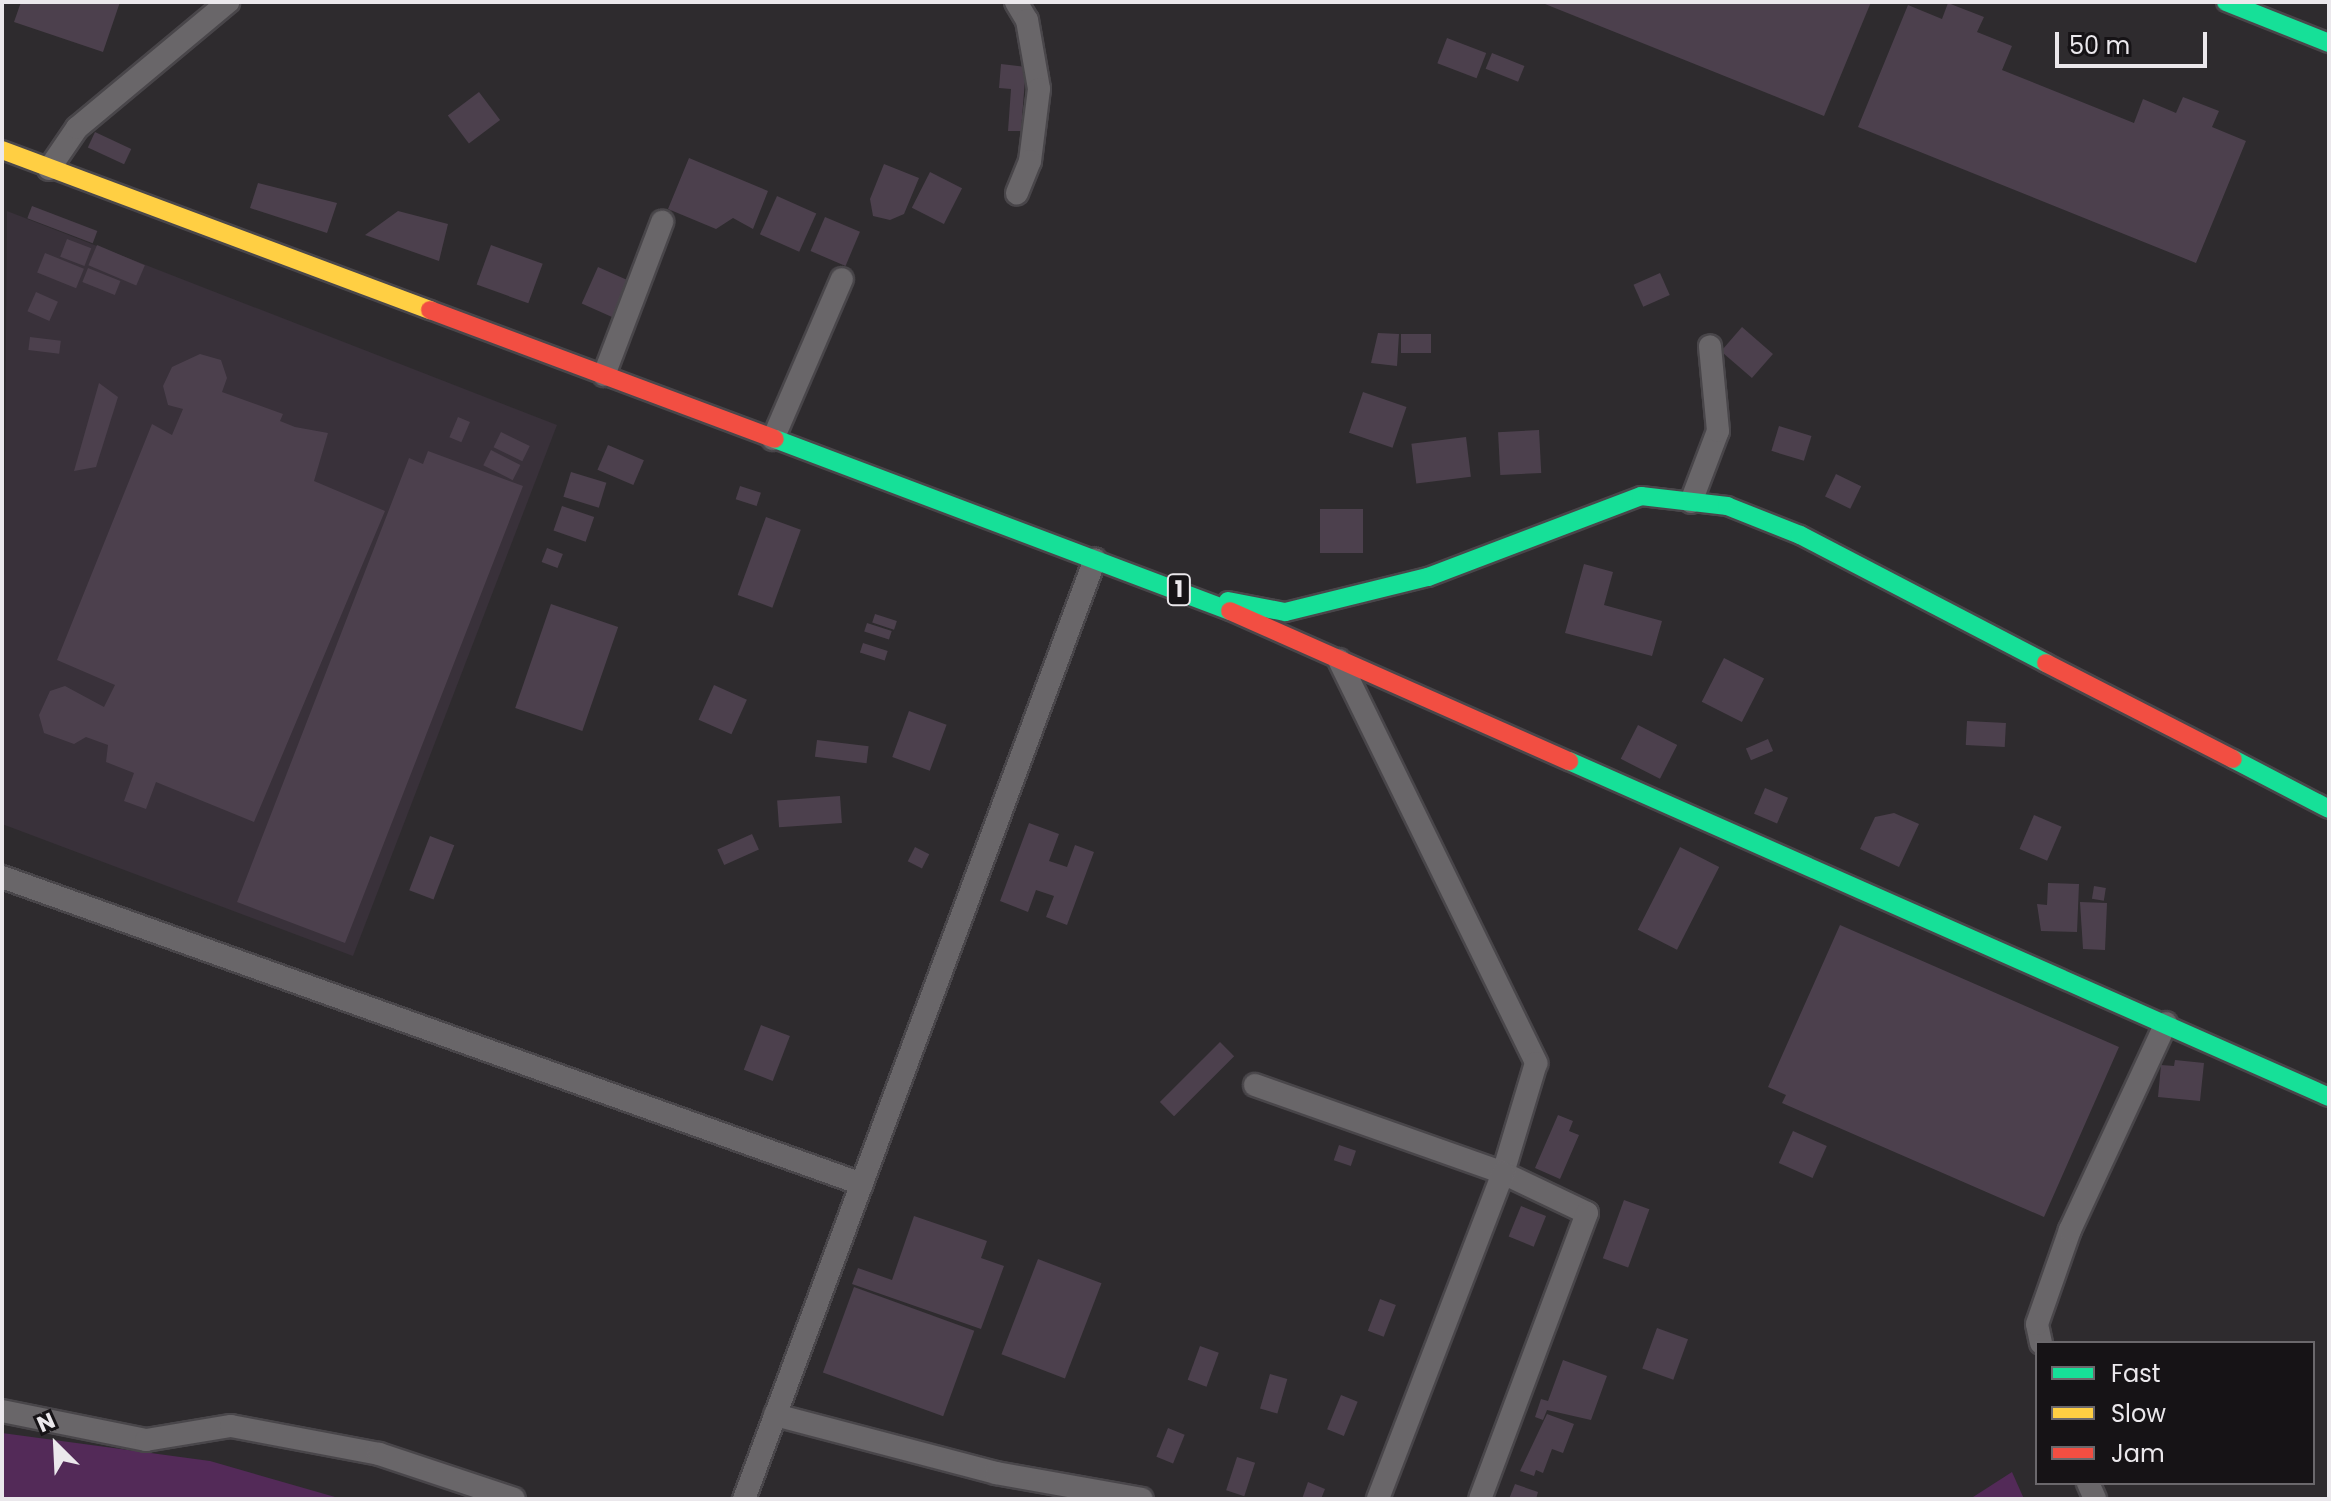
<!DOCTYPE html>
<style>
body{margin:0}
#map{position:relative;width:2331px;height:1501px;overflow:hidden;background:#2e2b2e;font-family:Poppins,sans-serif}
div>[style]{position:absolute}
.built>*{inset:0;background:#39313a}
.green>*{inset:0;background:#532a58}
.building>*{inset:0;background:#4c404d;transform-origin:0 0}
.roads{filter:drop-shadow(2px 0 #49464a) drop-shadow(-2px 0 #49464a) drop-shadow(0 2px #49464a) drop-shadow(0 -2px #49464a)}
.street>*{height:22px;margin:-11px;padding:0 11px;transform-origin:11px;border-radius:11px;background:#696669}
.fast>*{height:18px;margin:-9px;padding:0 9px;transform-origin:9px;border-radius:9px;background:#16e098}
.slow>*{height:18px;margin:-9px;padding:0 9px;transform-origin:9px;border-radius:9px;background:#ffcf43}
.jam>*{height:18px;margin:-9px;padding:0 9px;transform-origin:9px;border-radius:9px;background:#f24e42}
span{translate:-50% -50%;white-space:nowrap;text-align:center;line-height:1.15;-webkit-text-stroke:6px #161316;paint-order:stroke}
.shield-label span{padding:2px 6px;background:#161316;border:2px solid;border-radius:6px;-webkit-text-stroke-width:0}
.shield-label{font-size:22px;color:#ebe8ec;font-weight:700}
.frame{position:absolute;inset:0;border:4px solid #ebe8ec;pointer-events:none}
.legend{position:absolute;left:2035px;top:1341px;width:280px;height:144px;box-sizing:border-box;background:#161316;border:2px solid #6b686c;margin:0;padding:10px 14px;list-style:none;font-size:24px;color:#ebe8ec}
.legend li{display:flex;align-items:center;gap:16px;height:40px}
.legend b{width:40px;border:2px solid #6b686c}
.north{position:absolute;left:16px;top:1405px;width:80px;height:80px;-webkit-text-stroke:6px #161316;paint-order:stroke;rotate:336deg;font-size:22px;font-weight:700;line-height:32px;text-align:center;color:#ebe8ec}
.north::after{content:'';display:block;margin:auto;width:28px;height:36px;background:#ebe8ec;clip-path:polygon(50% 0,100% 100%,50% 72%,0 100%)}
.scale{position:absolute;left:2055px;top:32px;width:152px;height:36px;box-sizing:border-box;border:4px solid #ebe8ec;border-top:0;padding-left:10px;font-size:24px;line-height:28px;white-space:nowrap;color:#ebe8ec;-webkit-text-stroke:6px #161316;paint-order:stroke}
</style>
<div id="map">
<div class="built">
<div style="clip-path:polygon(7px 211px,557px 425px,353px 956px,2px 824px)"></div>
</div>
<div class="green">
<div style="clip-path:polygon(2px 1433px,210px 1461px,342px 1499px,2px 1499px)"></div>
<div style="clip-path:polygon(2012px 1472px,2024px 1499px,1970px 1499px)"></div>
</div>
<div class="building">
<div style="clip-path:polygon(21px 2px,120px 2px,103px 52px,14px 22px)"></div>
<div style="clip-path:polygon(1540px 2px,1871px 2px,1824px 116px)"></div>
<div style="clip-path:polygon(1948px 3px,1984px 17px,1977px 32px,2012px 46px,2002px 70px,2134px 123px,2143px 99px,2176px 113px,2183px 97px,2219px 111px,2212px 127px,2246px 141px,2196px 263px,1858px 127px,1908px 5px,1942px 19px)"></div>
<div style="left:1447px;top:38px;width:42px;height:27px;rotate:21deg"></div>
<div style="left:1492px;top:53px;width:35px;height:17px;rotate:22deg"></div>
<div style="clip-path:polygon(1001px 64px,1026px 67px,1021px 131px,1008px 131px,1011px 89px,999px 88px)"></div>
<div style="left:479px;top:92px;width:35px;height:39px;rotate:53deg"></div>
<div style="left:95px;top:132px;width:40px;height:17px;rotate:25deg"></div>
<div style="clip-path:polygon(689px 158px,768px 191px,753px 229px,733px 218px,716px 229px,668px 209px)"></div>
<div style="clip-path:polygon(884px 164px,919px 178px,904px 214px,890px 220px,873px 216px,870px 199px)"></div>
<div style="left:930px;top:172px;width:36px;height:40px;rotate:27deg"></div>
<div style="clip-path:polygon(258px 183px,337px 203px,327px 233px,250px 208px)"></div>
<div style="left:777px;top:196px;width:43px;height:42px;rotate:24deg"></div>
<div style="left:32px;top:206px;width:70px;height:13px;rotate:21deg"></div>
<div style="clip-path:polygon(398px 211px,448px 224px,439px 261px,365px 235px)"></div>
<div style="left:825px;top:217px;width:38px;height:37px;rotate:23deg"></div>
<div style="left:67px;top:239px;width:26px;height:19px;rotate:21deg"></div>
<div style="left:97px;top:245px;width:52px;height:22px;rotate:23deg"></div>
<div style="left:491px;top:245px;width:55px;height:42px;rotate:20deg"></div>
<div style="left:45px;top:253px;width:42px;height:21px;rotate:22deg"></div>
<div style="left:598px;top:267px;width:35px;height:40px;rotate:24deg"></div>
<div style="left:88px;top:268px;width:35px;height:15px;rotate:22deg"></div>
<div style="left:1660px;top:273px;width:24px;height:29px;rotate:66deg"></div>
<div style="left:36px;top:292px;width:24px;height:21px;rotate:24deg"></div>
<div style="left:1742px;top:327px;width:41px;height:32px;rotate:41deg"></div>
<div style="clip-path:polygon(1378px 333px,1399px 334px,1397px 366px,1371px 363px)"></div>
<div style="left:1401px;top:334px;width:30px;height:19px"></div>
<div style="left:30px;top:337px;width:31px;height:13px;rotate:7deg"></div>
<div style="clip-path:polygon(200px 354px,221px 360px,227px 378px,222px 392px,283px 414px,280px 421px,295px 427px,328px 433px,314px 481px,385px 511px,254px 822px,156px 782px,146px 809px,124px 801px,134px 773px,106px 762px,108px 745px,86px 737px,74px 744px,44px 733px,39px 715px,50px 691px,65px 686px,104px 707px,115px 685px,57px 660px,152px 424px,172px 435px,183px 409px,168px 405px,163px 386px,172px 367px)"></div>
<div style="clip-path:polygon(99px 383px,118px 397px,96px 467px,74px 471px)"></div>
<div style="left:1363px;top:392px;width:46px;height:43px;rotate:19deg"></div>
<div style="left:458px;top:417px;width:13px;height:22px;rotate:23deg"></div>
<div style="left:1779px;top:426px;width:34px;height:26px;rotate:17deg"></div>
<div style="left:1539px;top:430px;width:43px;height:41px;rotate:87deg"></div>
<div style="left:501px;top:432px;width:32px;height:17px;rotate:26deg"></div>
<div style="left:1466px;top:437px;width:40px;height:55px;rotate:83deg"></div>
<div style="left:608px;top:445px;width:39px;height:27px;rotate:23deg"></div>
<div style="left:491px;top:450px;width:33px;height:17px;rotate:27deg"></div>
<div style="clip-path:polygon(428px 451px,523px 486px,345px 943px,237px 902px,409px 458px,423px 464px)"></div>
<div style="left:571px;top:472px;width:37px;height:26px;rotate:17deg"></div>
<div style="left:1836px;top:474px;width:28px;height:25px;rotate:26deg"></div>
<div style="left:740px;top:486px;width:22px;height:14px;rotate:18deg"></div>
<div style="left:562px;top:506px;width:34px;height:26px;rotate:19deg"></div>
<div style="left:1363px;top:509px;width:44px;height:43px;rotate:90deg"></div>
<div style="left:766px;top:517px;width:37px;height:83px;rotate:20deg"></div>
<div style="left:547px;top:548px;width:17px;height:15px;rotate:21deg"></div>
<div style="clip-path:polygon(1584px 564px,1613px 572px,1604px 605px,1662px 621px,1652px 656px,1565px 633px)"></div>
<div style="left:551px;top:604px;width:71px;height:110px;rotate:19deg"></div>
<div style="left:875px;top:614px;width:23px;height:9px;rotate:18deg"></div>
<div style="left:867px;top:623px;width:26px;height:9px;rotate:18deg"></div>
<div style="left:863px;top:643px;width:26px;height:10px;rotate:18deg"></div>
<div style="left:1724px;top:658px;width:45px;height:49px;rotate:27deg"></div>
<div style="left:714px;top:685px;width:36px;height:38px;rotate:24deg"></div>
<div style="left:909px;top:711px;width:40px;height:49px;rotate:20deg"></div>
<div style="left:1967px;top:721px;width:39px;height:24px;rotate:3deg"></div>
<div style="left:1638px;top:725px;width:44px;height:38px;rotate:27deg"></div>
<div style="left:1768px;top:739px;width:13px;height:24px;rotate:67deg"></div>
<div style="left:817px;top:740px;width:52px;height:17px;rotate:7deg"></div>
<div style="left:1765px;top:788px;width:25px;height:28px;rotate:23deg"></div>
<div style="left:840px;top:796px;width:27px;height:63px;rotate:86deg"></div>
<div style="clip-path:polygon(1894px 813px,1919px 824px,1899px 867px,1860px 849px,1875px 817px)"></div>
<div style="left:2034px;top:815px;width:30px;height:37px;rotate:23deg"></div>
<div style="clip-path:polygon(1029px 823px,1059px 834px,1049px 861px,1067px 867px,1075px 845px,1094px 852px,1067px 925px,1046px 917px,1054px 896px,1036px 890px,1028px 912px,1000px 901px)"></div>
<div style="left:752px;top:834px;width:17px;height:38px;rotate:66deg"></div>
<div style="left:430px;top:836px;width:26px;height:58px;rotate:21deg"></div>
<div style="left:915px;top:847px;width:16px;height:16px;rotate:27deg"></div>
<div style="left:1680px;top:847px;width:44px;height:93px;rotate:27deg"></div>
<div style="clip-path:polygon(2048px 883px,2079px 884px,2077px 932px,2041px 931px,2037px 904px,2047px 905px)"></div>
<div style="left:2094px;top:886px;width:12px;height:13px;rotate:9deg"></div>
<div style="clip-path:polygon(2080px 902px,2107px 903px,2105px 950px,2083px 949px)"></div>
<div style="clip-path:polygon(1840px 925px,2119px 1047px,2044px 1217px,1782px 1103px,1786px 1095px,1768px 1087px)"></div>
<div style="left:761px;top:1025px;width:31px;height:48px;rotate:21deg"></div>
<div style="left:1220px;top:1042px;width:20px;height:85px;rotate:45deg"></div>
<div style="clip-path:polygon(2175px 1060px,2204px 1063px,2200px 1101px,2158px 1097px,2161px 1065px,2174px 1066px)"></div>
<div style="clip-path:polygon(1558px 1115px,1573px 1121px,1569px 1131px,1579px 1135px,1560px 1179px,1535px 1168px)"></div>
<div style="left:1793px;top:1131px;width:37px;height:35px;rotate:24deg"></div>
<div style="left:1339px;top:1145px;width:18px;height:16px;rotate:19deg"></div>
<div style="left:1624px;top:1200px;width:27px;height:62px;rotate:20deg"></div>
<div style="left:1521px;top:1206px;width:27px;height:33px;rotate:22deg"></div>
<div style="clip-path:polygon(914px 1216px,987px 1241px,981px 1258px,1004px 1266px,981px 1329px,852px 1284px,858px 1268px,892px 1280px)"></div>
<div style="left:1038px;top:1259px;width:68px;height:102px;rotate:21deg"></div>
<div style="left:854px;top:1287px;width:128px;height:91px;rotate:20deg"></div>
<div style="left:1380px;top:1299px;width:17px;height:34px;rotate:21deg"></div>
<div style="left:1657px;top:1328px;width:33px;height:43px;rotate:20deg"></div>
<div style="left:1200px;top:1346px;width:20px;height:36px;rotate:20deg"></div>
<div style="clip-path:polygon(1563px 1360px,1607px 1376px,1591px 1420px,1547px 1410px,1543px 1420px,1535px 1417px,1541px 1399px,1548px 1401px)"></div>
<div style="left:1270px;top:1374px;width:18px;height:36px;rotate:16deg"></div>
<div style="left:1341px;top:1395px;width:18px;height:37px;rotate:22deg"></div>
<div style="clip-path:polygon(1547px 1414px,1574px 1424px,1563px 1453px,1552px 1449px,1543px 1473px,1536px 1470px,1534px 1476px,1520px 1471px)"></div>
<div style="left:1168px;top:1428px;width:18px;height:31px;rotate:22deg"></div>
<div style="left:1237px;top:1457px;width:19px;height:35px;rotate:18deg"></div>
<div style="clip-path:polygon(1308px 1482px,1325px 1489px,1321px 1499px,1302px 1499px)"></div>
<div style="clip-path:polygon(1515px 1484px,1538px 1492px,1536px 1499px,1509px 1499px)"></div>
</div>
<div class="roads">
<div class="street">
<div style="left:1016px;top:2px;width:21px;rotate:59deg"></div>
<div style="left:1027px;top:20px;width:70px;rotate:80.1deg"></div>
<div style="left:1039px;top:89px;width:73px;rotate:97.1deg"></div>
<div style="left:1030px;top:161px;width:35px;rotate:112deg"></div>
<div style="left:49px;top:169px;width:50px;rotate:-55.7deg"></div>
<div style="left:77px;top:128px;width:197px;rotate:-39.8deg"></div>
<div style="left:604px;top:375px;width:164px;rotate:-69.2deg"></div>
<div style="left:773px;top:439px;width:174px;rotate:-66.7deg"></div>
<div style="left:1691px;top:502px;width:76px;rotate:-69.2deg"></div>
<div style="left:1718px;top:431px;width:85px;rotate:-95.4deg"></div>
<div style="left:1339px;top:660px;width:449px;rotate:63.9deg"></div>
<div style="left:1536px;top:1063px;width:115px;rotate:106.7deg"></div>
<div style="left:1503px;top:1173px;width:93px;rotate:25.5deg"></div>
<div style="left:1587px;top:1213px;width:305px;rotate:110.5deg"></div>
<div style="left:2px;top:877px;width:913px;rotate:19.65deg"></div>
<div style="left:1255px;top:1085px;width:263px;rotate:19.5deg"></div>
<div style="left:1503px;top:1173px;width:349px;rotate:111deg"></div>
<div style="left:2041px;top:1343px;width:19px;rotate:-102deg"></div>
<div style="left:2037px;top:1324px;width:100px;rotate:-70.7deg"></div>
<div style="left:2070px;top:1230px;width:228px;rotate:-65.1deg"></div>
<div style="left:2px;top:1411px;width:147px;rotate:11.4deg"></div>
<div style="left:146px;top:1440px;width:86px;rotate:-9.4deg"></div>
<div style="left:231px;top:1426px;width:151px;rotate:10.7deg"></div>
<div style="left:379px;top:1454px;width:142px;rotate:18.4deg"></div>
<div style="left:775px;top:1415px;width:228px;rotate:14.7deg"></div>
<div style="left:996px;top:1473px;width:148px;rotate:10.1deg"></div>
<div style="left:2088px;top:1483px;width:17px;rotate:66deg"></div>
<div style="left:744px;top:1499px;width:1003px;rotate:-69.52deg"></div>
</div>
<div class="fast">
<div style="left:2226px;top:2px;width:111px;rotate:21.7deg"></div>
<div style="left:775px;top:439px;width:486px;rotate:20.7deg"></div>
<div style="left:1228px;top:601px;width:58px;rotate:10.9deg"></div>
<div style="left:1285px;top:612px;width:147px;rotate:-13.8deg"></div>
<div style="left:1428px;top:577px;width:228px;rotate:-20.8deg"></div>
<div style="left:1641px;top:496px;width:87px;rotate:6.6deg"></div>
<div style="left:1727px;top:506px;width:79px;rotate:21.7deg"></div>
<div style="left:1800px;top:535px;width:277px;rotate:27.5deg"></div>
<div style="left:2233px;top:759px;width:108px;rotate:27.5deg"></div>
<div style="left:1569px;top:761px;width:831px;rotate:23.85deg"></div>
</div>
<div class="slow">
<div style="left:2px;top:150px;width:457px;rotate:20.5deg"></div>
</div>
<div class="jam">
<div style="left:430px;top:310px;width:368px;rotate:20.5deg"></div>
<div style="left:1230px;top:611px;width:371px;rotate:23.9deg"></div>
<div style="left:2046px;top:663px;width:210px;rotate:27.2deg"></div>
</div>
</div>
<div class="shield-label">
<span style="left:1179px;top:590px">1</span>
</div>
<div class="frame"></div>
<ul class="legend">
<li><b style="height:10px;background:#16e098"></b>Fast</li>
<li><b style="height:10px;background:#ffcf43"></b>Slow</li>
<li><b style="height:10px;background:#f24e42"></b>Jam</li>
</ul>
<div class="north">N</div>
<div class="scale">50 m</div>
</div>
